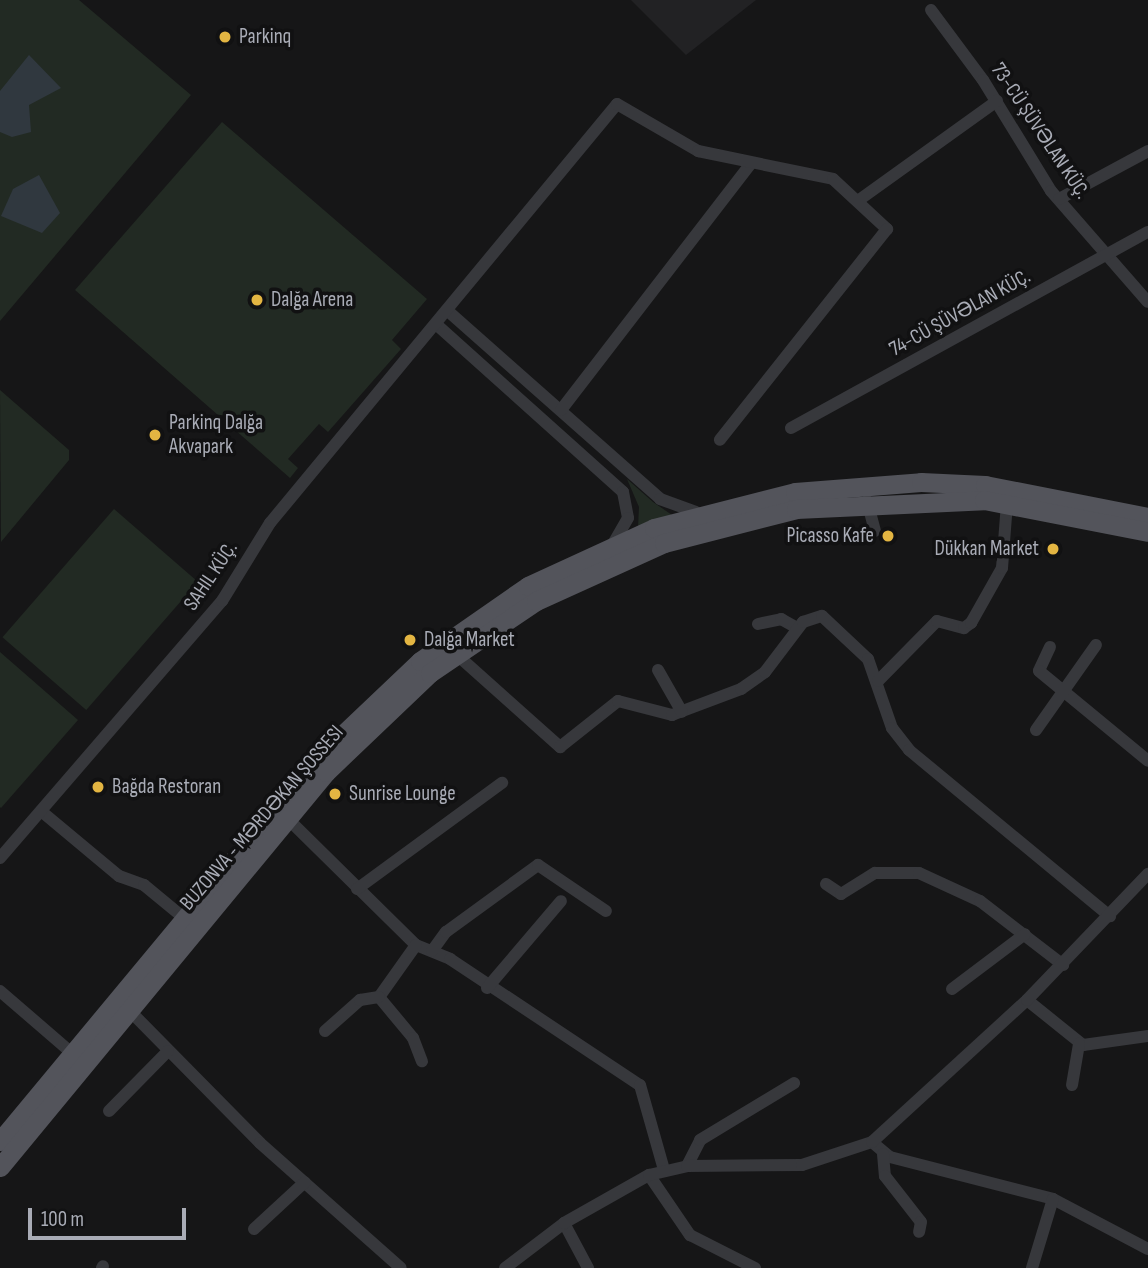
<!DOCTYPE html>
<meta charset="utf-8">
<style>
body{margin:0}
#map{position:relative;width:1148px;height:1268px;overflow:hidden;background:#161617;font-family:"Sofia Sans Condensed",sans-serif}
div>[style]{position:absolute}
.built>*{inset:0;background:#222224}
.green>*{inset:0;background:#222a23;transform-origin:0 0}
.water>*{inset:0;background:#30383f}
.street>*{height:12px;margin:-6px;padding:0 6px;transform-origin:6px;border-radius:6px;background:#37383c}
.primary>*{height:19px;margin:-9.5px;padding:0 9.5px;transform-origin:9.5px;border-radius:9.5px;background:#53545b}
.dots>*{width:19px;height:19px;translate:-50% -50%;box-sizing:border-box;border:4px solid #111112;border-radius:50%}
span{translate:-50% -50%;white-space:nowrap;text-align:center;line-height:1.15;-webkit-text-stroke:7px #111112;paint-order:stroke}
.poi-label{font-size:21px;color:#a9acb6}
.left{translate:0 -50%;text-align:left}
.right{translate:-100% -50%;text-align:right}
.street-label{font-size:21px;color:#a9acb6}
.scale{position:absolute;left:28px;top:1208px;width:158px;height:32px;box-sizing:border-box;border:4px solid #a9acb6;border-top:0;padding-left:9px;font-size:21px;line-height:24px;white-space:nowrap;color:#a9acb6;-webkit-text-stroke:5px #111112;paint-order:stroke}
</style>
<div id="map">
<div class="built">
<div style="clip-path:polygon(631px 0,756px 0,686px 55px)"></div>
</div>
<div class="green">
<div style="clip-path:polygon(0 0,79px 0,191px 95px,0 321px)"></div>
<div style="clip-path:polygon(222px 122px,427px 299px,392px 340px,401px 349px,328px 432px,319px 424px,288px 459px,298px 468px,290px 478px,75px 290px)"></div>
<div style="clip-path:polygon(0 390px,69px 450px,69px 460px,1px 542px)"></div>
<div style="clip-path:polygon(627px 479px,653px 502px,672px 515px,638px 528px,639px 507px)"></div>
<div style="left:114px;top:509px;width:111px;height:170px;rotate:41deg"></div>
<div style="clip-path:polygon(0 652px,78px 720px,1px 808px,0 807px)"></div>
</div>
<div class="water">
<div style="clip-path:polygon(29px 55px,61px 88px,29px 105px,31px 132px,12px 137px,0 132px,0 91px)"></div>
<div style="clip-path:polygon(39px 175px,60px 213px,42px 233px,1px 216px,13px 189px)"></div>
</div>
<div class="street">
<div style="left:931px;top:10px;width:87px;rotate:53.4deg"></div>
<div style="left:983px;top:80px;width:130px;rotate:58.5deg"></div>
<div style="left:1051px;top:191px;width:147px;rotate:48.9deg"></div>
<div style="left:1059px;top:199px;width:101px;rotate:-28.3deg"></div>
<div style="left:859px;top:200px;width:170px;rotate:-35.7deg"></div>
<div style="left:449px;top:312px;width:282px;rotate:41.5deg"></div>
<div style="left:660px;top:499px;width:38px;rotate:20deg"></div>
<div style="left:437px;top:325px;width:250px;rotate:41.9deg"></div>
<div style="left:623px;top:492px;width:26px;rotate:79deg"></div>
<div style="left:628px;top:518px;width:30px;rotate:120deg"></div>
<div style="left:561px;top:410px;width:312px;rotate:-52.4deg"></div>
<div style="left:791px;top:428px;width:407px;rotate:-28.8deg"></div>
<div style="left:867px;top:501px;width:31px;rotate:75deg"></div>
<div style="left:758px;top:624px;width:24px;rotate:-12deg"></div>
<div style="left:781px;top:619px;width:18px;rotate:29deg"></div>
<div style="left:1050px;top:647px;width:26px;rotate:115deg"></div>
<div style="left:1039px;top:671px;width:141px;rotate:39.5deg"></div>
<div style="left:456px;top:654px;width:140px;rotate:41.8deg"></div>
<div style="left:560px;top:747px;width:74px;rotate:-38.4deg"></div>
<div style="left:618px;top:701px;width:56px;rotate:14.5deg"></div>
<div style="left:672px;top:715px;width:74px;rotate:-20.6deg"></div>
<div style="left:741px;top:689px;width:29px;rotate:-35deg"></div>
<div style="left:765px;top:672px;width:63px;rotate:-52.8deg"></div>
<div style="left:803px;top:622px;width:20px;rotate:-18deg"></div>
<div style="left:822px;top:616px;width:63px;rotate:43.1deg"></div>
<div style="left:868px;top:659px;width:73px;rotate:70.8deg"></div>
<div style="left:892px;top:728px;width:28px;rotate:52deg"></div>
<div style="left:909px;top:750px;width:261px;rotate:39.6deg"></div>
<div style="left:658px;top:670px;width:48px;rotate:60.3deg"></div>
<div style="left:878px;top:681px;width:84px;rotate:-45.5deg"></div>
<div style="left:937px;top:621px;width:28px;rotate:15deg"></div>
<div style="left:964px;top:628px;width:9px;rotate:-36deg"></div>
<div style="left:971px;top:623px;width:63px;rotate:-60.6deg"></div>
<div style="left:1002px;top:568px;width:65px;rotate:-85.6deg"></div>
<div style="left:1036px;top:730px;width:104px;rotate:-54.8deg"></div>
<div style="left:41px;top:811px;width:102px;rotate:39.8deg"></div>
<div style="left:119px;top:876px;width:27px;rotate:20deg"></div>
<div style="left:144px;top:885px;width:52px;rotate:39.5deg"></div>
<div style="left:286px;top:817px;width:182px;rotate:44.6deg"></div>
<div style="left:416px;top:945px;width:37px;rotate:22deg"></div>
<div style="left:450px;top:959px;width:228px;rotate:33.6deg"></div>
<div style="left:640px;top:1085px;width:88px;rotate:74.2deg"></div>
<div style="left:0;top:858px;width:340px;rotate:-49.2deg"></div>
<div style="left:222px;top:601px;width:92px;rotate:-58.4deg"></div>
<div style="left:270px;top:523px;width:544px;rotate:-50.37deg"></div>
<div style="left:617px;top:104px;width:94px;rotate:30.1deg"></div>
<div style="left:698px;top:151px;width:138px;rotate:11.7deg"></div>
<div style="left:833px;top:179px;width:74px;rotate:42.8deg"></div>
<div style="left:887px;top:229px;width:269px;rotate:128.4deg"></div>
<div style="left:826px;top:884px;width:18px;rotate:34deg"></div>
<div style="left:841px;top:894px;width:40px;rotate:-32deg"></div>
<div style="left:875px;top:873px;width:44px"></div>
<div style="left:919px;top:873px;width:67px;rotate:24.7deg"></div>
<div style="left:980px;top:901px;width:105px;rotate:37.6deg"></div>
<div style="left:357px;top:889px;width:180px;rotate:-36.2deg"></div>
<div style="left:416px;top:945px;width:64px;rotate:125.4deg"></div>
<div style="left:379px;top:997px;width:53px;rotate:50.3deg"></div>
<div style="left:413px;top:1038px;width:25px;rotate:69deg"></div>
<div style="left:432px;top:951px;width:24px;rotate:-54deg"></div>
<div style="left:446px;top:932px;width:114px;rotate:-36.1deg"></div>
<div style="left:538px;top:865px;width:82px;rotate:34.1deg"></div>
<div style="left:487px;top:988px;width:114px;rotate:-49.6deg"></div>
<div style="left:952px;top:989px;width:91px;rotate:-37deg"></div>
<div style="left:0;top:991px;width:96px;rotate:40.8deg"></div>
<div style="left:1027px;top:1000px;width:72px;rotate:38.8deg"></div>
<div style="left:1083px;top:1045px;width:66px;rotate:-7.9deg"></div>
<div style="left:130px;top:1011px;width:185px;rotate:45.4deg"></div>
<div style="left:260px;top:1143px;width:188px;rotate:41.6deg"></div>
<div style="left:325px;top:1031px;width:47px;rotate:-41.5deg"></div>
<div style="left:360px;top:1000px;width:19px;rotate:-9deg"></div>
<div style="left:1072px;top:1085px;width:42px;rotate:-80.3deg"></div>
<div style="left:109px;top:1111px;width:84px;rotate:-45.5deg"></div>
<div style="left:872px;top:1142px;width:23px;rotate:40deg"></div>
<div style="left:890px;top:1157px;width:168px;rotate:14.4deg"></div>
<div style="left:1053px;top:1199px;width:107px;rotate:27.8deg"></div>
<div style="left:883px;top:1154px;width:22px;rotate:85deg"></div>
<div style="left:885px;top:1176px;width:58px;rotate:52deg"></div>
<div style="left:921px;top:1222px;width:10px;rotate:101deg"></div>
<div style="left:687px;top:1166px;width:29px;rotate:-63deg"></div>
<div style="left:700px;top:1140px;width:110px;rotate:-31.2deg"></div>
<div style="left:649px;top:1175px;width:73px;rotate:55.7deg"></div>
<div style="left:690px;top:1235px;width:73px;rotate:26.9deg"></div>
<div style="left:564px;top:1223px;width:51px;rotate:61.9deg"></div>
<div style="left:254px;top:1229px;width:69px;rotate:-42.7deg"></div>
<div style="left:102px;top:1268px;width:2px;rotate:-63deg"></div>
<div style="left:505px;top:1268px;width:74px;rotate:-37.3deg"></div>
<div style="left:564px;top:1223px;width:98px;rotate:-29.5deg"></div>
<div style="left:649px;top:1175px;width:39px;rotate:-13deg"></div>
<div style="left:687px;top:1166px;width:115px;rotate:-0.5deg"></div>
<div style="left:802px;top:1165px;width:74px;rotate:-18.2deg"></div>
<div style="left:872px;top:1142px;width:210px;rotate:-42.5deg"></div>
<div style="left:1027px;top:1000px;width:175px;rotate:-46.2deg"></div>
<div style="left:1032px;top:1268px;width:72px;rotate:-73.1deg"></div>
</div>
<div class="primary">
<div style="left:0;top:1141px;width:494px;rotate:-50.3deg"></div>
<div style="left:315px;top:761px;width:145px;rotate:-43.6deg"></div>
<div style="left:420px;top:661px;width:131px;rotate:-34.8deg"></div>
<div style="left:528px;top:586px;width:139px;rotate:-24.7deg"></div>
<div style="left:654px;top:528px;width:146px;rotate:-14.3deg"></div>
<div style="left:795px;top:492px;width:126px;rotate:-4.5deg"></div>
<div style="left:921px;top:482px;width:64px;rotate:2.7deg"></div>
<div style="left:985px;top:485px;width:166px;rotate:11.1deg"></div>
<div style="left:0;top:1167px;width:512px;rotate:-50.47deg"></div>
<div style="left:326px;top:772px;width:144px;rotate:-43.6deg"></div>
<div style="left:430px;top:673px;width:128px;rotate:-34.2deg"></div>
<div style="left:536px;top:601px;width:141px;rotate:-24.4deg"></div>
<div style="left:664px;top:543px;width:136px;rotate:-14.4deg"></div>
<div style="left:796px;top:509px;width:188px;rotate:-2.7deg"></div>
<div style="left:984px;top:500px;width:167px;rotate:11deg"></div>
</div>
<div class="dots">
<div style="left:225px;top:37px;background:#e3b542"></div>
<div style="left:257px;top:300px;background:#e3b542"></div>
<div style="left:155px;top:435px;background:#e3b542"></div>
<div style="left:888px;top:536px;background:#e3b542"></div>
<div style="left:1053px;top:549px;background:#e3b542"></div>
<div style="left:410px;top:640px;background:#e3b542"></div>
<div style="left:98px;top:787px;background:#e3b542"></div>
<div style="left:335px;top:794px;background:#e3b542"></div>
</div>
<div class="poi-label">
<span class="left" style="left:239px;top:37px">Parkinq</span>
<span class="left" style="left:271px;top:300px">Dalğa Arena</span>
<span class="left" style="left:169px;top:435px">Parkinq Dalğa<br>Akvapark</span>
<span class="right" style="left:874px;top:536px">Picasso Kafe</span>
<span class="right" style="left:1039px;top:549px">Dükkan Market</span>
<span class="left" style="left:424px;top:640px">Dalğa Market</span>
<span class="left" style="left:112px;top:787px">Bağda Restoran</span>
<span class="left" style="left:349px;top:794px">Sunrise Lounge</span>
</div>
<div class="street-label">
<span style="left:1040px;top:131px;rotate:56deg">73-CÜ ŞÜVƏLAN KÜÇ.</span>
<span style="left:960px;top:313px;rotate:-29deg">74-CÜ ŞÜVƏLAN KÜÇ.</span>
<span style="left:211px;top:576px;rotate:-56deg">SAHIL KÜÇ.</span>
<span style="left:262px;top:818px;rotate:-49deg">BUZONVA - MƏRDƏKAN ŞOSSESI</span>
</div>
<div class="scale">100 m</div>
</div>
